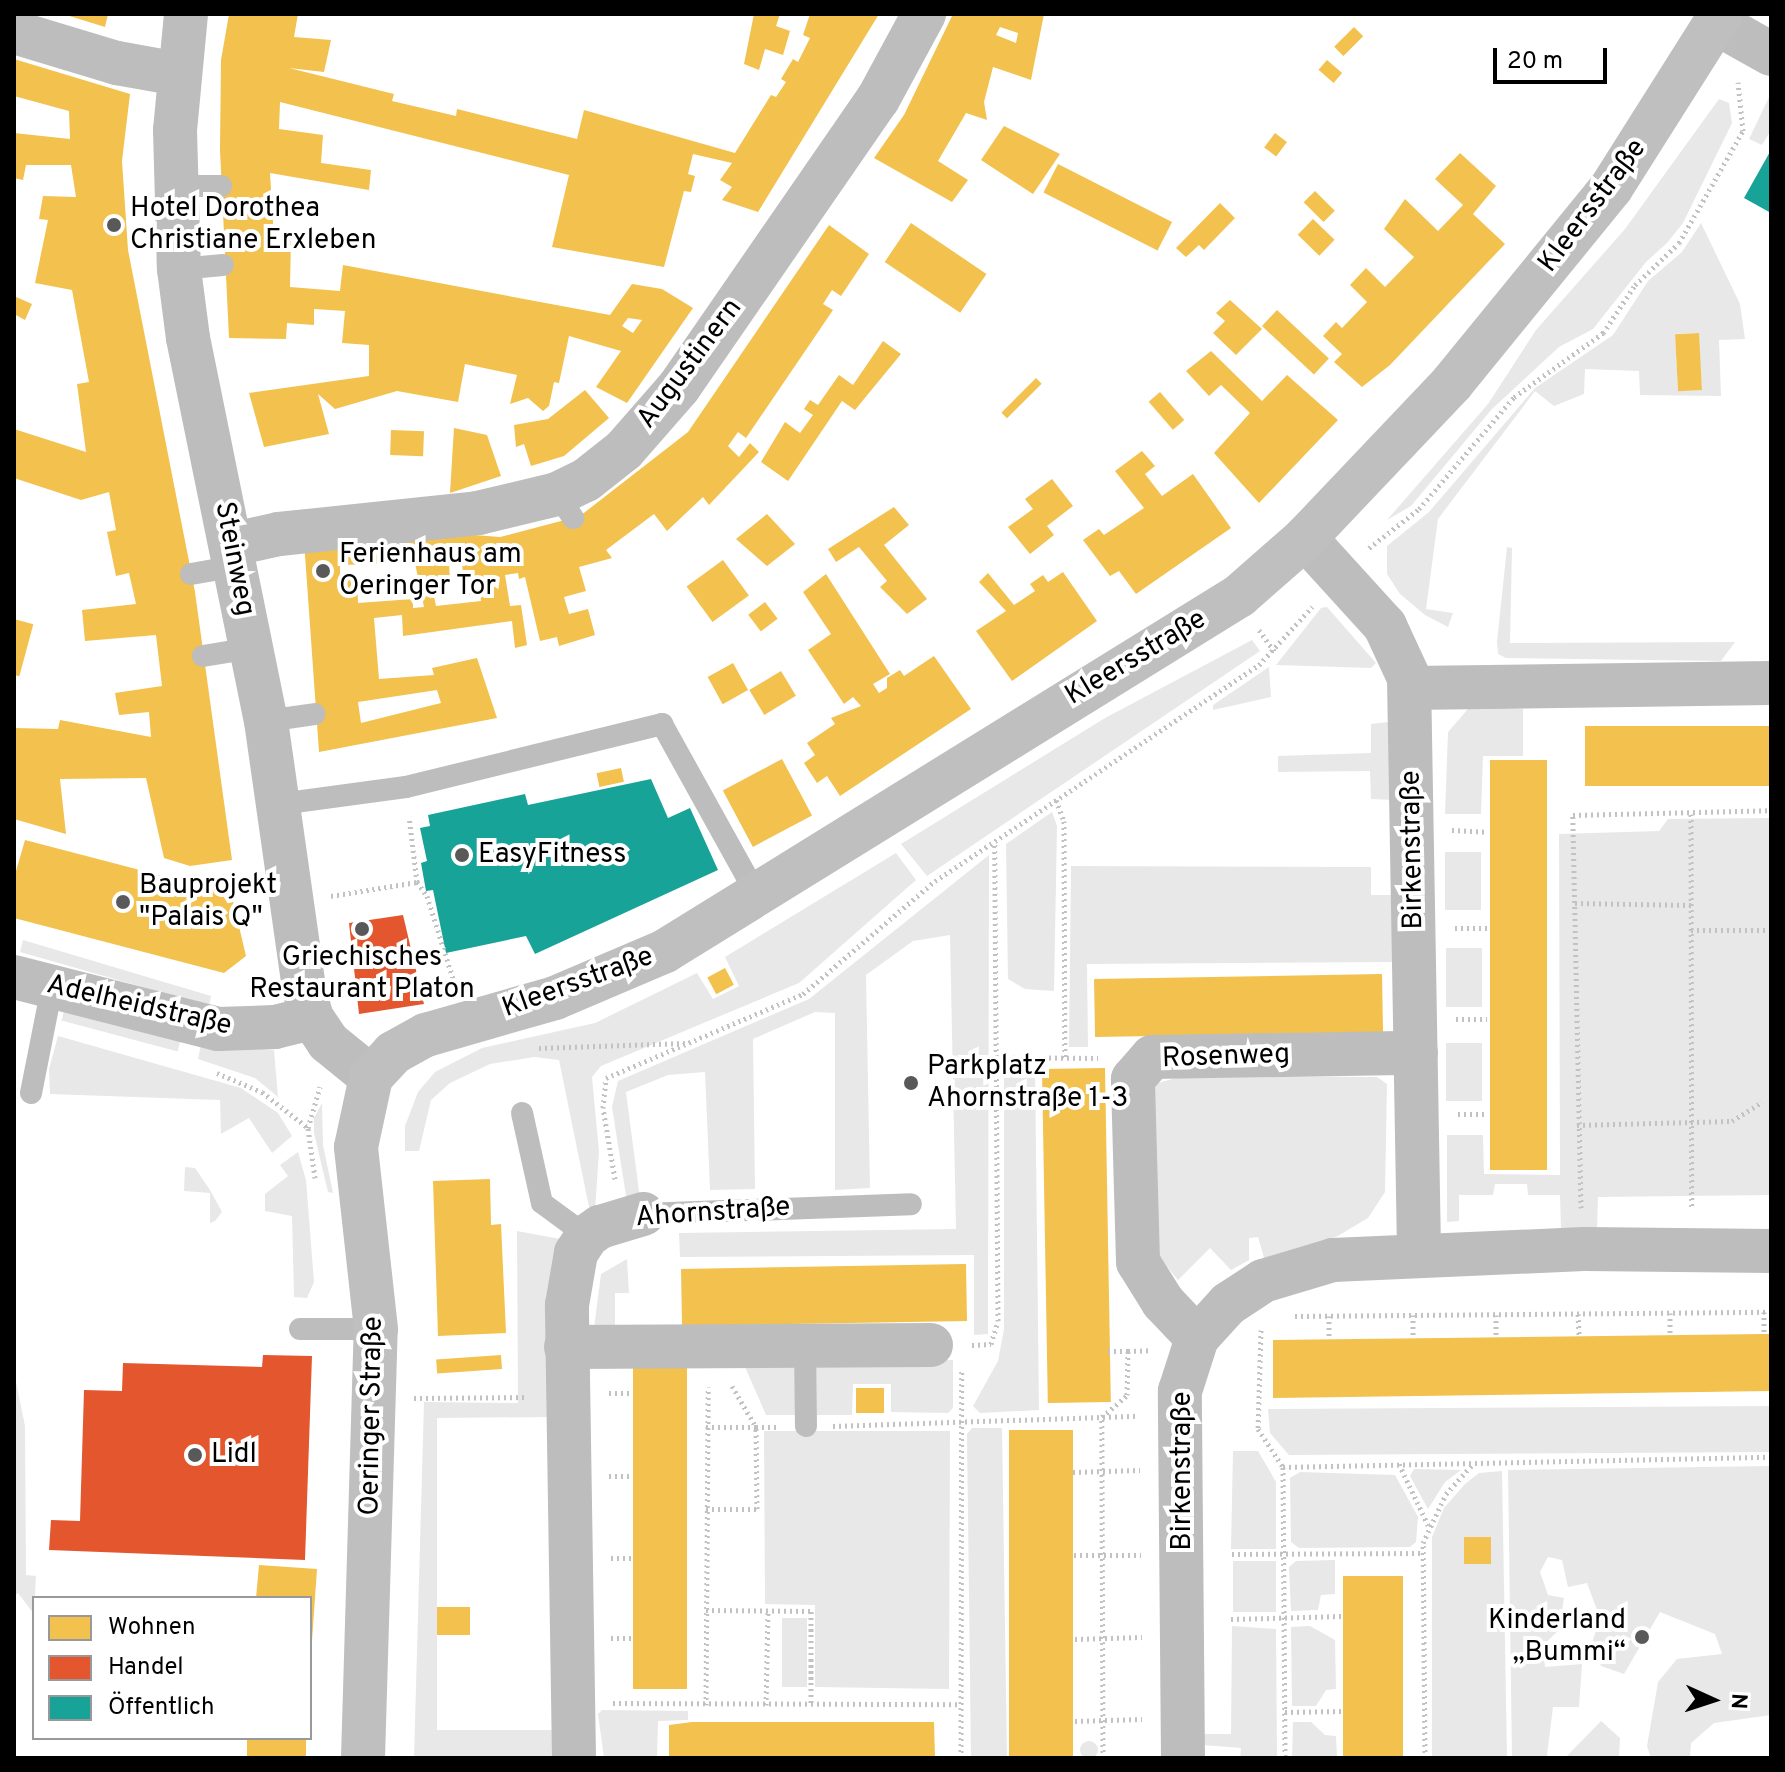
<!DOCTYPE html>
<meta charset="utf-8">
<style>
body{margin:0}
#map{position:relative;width:1785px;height:1772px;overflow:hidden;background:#fff;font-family:Overpass,sans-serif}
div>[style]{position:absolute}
.green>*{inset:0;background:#e8e8e8;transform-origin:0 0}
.round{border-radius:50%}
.homes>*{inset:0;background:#f2c14e;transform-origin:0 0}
.shops>*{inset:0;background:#e4572e}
.public>*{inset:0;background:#17a398}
.path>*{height:5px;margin-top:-2.5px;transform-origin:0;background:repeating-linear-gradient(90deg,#c2c2c2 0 2px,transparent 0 6px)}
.service>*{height:22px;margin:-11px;padding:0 11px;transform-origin:11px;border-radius:11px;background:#bdbdbd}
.minor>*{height:44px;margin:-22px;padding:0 22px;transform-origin:22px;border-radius:22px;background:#bdbdbd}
.secondary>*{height:44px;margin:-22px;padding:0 22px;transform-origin:22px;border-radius:22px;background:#bfbfbf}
.dots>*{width:22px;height:22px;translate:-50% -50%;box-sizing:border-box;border:4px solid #fff;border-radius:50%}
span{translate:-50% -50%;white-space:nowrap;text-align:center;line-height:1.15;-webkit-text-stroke:8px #fff;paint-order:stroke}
.street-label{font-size:28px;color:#000}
.poi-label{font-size:28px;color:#000}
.left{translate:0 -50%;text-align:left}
.right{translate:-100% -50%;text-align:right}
.frame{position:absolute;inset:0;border:16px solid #000;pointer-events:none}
.legend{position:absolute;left:32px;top:1596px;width:280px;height:144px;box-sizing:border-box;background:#fff;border:2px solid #999;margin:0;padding:10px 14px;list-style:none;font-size:24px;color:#000}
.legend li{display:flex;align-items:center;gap:16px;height:40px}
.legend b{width:40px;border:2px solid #999}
.north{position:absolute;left:1673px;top:1660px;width:80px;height:80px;-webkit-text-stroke:6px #fff;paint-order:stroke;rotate:93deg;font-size:22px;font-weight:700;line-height:32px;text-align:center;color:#000}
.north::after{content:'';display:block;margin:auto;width:28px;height:36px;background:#000;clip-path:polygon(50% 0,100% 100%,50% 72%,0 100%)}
.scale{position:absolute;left:1493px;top:48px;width:114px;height:36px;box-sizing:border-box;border:4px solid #000;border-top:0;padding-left:10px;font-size:24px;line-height:28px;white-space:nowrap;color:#000;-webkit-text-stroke:6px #fff;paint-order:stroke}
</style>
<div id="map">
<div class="green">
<div style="clip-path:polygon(1771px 93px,1771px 130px,1762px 145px,1749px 139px)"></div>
<div style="clip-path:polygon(1719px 99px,1729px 103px,1732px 123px,1683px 223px,1667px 243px,1646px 262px,1593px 329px,1559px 347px,1492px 409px,1411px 506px,1387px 520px,1488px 404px,1536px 330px,1625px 229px)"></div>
<div style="clip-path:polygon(evenodd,1701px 223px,1740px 304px,1745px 339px,1719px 340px,1721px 396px,1640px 395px,1639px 371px,1585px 369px,1584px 394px,1554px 406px,1535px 391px,1438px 519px,1426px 609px,1453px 613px,1448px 627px,1425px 615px,1400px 594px,1387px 574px,1387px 546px,1429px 512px,1535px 388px,1613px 335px,1648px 281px,1682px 252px,1701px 223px,1698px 333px,1702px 390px,1678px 391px,1675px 334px,1698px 333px)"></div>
<div style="clip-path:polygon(1507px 547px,1512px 548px,1510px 643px,1735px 642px,1721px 661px,1506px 658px,1498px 654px,1497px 642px)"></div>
<div style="clip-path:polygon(1327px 607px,1376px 663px,1371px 668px,1276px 665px,1321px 608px)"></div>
<div style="clip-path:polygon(1252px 640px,1260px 651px,927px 876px,901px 844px,1105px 718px)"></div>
<div style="clip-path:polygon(1269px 667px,1271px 697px,1213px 710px,1213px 705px)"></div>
<div style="clip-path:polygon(1483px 707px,1523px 709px,1523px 756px,1483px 756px,1481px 814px,1445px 814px,1448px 732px,1468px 709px)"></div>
<div style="clip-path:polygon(1389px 722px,1396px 800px,1371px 799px,1370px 771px,1278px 772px,1278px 756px,1371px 753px,1371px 724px)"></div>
<div style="clip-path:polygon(1052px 812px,1057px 826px,1054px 991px,1025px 989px,1008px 979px,1006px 844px)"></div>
<div style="clip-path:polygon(1771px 818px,1771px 1195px,1598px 1197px,1597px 1229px,1561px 1230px,1560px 1195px,1528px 1195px,1527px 1184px,1495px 1184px,1493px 1195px,1459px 1195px,1459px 1221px,1447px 1222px,1447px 1135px,1483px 1135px,1484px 1174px,1560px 1175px,1559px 834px,1659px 831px,1668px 819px)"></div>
<div style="left:1445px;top:852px;width:36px;height:58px"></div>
<div style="clip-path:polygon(896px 853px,916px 880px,799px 983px,601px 1066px,592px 1077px,599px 1152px,595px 1210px,590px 1212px,559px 1060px,534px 1057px,490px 1064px,450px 1083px,431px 1100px,419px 1151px,405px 1151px,405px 1126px,418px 1092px,435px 1072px,482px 1048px,595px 1023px,697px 973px,713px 999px,739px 986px,725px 957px)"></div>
<div style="clip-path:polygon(989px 855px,988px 1334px,974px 1335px,974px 1255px,680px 1257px,679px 1233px,956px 1229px,950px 935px,913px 941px,866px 975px,870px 1188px,835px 1190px,835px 1013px,815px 1012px,753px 1039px,755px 1189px,710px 1190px,705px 1072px,668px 1075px,626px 1092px,640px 1199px,627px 1202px,612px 1107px,618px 1081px,809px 999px)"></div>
<div style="clip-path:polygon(1071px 866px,1371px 867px,1371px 895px,1398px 895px,1398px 962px,1087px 964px,1088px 1047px,1069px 1047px)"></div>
<div style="clip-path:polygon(23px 940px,211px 996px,209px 1006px,20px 952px)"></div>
<div style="left:1446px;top:948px;width:36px;height:59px"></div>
<div style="left:65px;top:1008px;width:120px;height:13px;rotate:15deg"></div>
<div style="clip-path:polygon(58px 1036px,241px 1088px,278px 1113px,292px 1136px,272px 1153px,249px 1118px,221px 1134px,220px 1100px,50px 1094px,49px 1069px)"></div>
<div style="left:1446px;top:1043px;width:36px;height:58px"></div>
<div style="clip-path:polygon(201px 1044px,274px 1050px,278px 1097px,255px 1078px,198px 1059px)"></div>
<div style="clip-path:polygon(1009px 1064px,1035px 1064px,1039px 1410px,980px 1413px,973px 1406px,998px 1361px,1004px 1329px,1004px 1070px)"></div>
<div style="clip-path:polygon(1183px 1076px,1377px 1077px,1387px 1084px,1385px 1192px,1368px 1218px,1336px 1237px,1264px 1258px,1258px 1237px,1249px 1238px,1249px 1260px,1231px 1270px,1210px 1248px,1178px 1280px,1155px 1252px,1147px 1100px,1158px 1083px)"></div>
<div style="clip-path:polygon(322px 1103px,323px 1145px,333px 1193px,328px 1192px,314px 1133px,314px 1118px)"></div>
<div style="clip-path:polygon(298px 1152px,306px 1180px,314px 1282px,307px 1298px,294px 1297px,292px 1216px,265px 1211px,265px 1194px,288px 1176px,280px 1165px)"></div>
<div style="clip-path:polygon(185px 1167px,195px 1168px,210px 1190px,222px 1212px,215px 1221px,210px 1223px,210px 1193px,184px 1191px)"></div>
<div style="clip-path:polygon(517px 1231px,560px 1239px,553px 1417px,437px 1418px,437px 1730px,553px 1730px,552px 1758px,414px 1758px,424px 1402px,518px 1403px)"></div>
<div style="clip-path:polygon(627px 1259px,629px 1293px,615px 1293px,615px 1330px,594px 1328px,601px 1274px)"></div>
<div style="clip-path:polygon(742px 1360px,953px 1360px,953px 1408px,948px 1413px,891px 1412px,891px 1384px,853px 1384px,852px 1415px,766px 1415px)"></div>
<div style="clip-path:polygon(14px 1372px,25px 1426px,26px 1575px,36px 1576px,34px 1614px,18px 1593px,14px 1596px)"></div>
<div style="clip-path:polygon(1771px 1406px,1771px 1452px,1289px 1455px,1270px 1433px,1268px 1409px)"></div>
<div style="clip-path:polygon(972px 1428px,1002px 1428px,1007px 1758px,971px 1758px,967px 1434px)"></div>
<div style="clip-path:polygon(764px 1431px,950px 1431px,949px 1689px,815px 1687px,815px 1605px,765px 1604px)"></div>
<div style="clip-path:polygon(1233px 1451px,1258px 1451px,1276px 1482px,1276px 1549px,1231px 1549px)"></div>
<div style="clip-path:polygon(1771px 1466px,1771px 1715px,1714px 1723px,1691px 1743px,1690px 1758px,1651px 1758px,1647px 1746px,1658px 1682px,1677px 1659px,1722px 1654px,1715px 1634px,1660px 1612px,1624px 1674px,1601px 1666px,1592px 1643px,1600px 1618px,1587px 1583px,1568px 1587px,1562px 1560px,1548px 1557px,1540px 1572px,1548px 1595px,1564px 1598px,1559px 1630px,1543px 1645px,1545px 1667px,1582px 1664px,1579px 1707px,1553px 1707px,1547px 1755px,1552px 1758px,1512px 1758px,1508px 1470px)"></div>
<div style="clip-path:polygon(1414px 1469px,1461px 1470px,1445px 1482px,1428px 1509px,1410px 1476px)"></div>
<div style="clip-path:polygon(1502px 1471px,1507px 1758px,1432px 1758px,1432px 1537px,1444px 1508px,1465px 1484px,1479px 1473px)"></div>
<div style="clip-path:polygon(1300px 1472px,1395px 1475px,1418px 1517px,1416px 1542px,1410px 1547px,1299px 1548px,1291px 1542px,1290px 1478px)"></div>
<div style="clip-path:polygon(1335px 1560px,1335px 1594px,1321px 1595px,1318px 1610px,1291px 1611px,1289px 1567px,1296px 1561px)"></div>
<div style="left:1233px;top:1561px;width:43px;height:51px"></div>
<div style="left:782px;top:1618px;width:25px;height:69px"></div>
<div style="clip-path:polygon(1232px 1626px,1276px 1629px,1277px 1758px,1240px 1758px,1241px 1748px,1203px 1745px,1203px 1734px,1231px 1734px)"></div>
<div style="clip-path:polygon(1310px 1626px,1335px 1640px,1336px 1689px,1326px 1690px,1316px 1706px,1292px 1706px,1291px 1627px)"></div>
<div style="clip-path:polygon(602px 1710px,688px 1711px,688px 1720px,658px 1721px,657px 1758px,604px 1758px,598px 1714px)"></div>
<div style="clip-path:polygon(1601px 1721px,1620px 1738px,1619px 1758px,1565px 1758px)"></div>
<div style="clip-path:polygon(1293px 1722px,1311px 1722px,1325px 1735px,1336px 1736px,1337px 1758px,1292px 1758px)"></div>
<div class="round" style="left:1080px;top:1741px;width:18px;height:18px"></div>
</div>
<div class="homes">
<div style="clip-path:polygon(63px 14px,108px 14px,105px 27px)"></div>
<div style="clip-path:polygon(evenodd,229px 14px,298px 14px,294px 37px,331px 40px,324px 72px,289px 68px,394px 94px,392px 101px,456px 116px,457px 109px,577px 139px,584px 110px,735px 153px,771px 95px,776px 97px,786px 82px,781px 79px,793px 59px,798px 62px,810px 38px,803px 35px,810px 14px,879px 14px,758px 212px,722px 200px,732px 187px,720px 180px,732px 163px,693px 154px,688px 174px,695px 176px,691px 192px,684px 191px,664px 267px,552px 247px,569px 175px,280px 102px,279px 129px,323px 135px,321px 163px,371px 170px,369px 190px,270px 173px,274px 237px,291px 238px,290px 287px,340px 291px,343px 265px,610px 315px,632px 284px,662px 289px,693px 308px,627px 403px,596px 387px,621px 351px,569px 336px,559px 383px,554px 382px,549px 406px,543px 411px,528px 398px,510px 404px,517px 375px,465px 364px,458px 402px,397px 391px,335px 409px,318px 394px,329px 434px,264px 447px,249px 393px,369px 376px,369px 345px,342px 343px,345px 311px,314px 309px,314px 325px,287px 323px,286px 339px,229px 338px,220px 150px,221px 60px,229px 14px,628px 318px,642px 320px,633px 333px,622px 326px,628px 318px)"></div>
<div style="clip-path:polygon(754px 14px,780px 14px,776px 26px,790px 31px,783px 55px,765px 49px,759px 70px,744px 64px)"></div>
<div style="clip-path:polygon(evenodd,953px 14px,1044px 14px,1031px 80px,993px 67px,984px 102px,987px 120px,966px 113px,938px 161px,968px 180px,952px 202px,874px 158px,904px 115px,953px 14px,1000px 27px,1018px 33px,1016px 43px,996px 35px,1000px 27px)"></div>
<div style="left:1354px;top:27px;width:13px;height:28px;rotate:45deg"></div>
<div style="clip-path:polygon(14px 59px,130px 94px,122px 161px,128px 250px,195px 592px,232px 860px,190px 866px,164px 858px,146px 778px,60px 779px,66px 834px,14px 819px,14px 728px,58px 729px,60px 720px,151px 737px,149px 712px,119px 715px,115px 693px,162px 686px,156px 635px,85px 641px,82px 610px,136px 604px,129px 573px,116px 576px,107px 532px,116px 530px,109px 492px,81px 500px,14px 478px,14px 429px,86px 452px,77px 384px,89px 382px,72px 290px,35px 283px,48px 220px,39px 219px,43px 196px,76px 197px,71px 165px,26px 165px,23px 180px,14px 178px,14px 133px,70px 139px,69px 111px,14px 96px)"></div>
<div style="left:1327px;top:60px;width:20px;height:13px;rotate:41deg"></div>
<div style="clip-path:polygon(1004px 126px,1060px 154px,1033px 194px,981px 160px)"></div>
<div style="left:1275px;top:133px;width:15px;height:18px;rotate:37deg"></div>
<div style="clip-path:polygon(1460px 153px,1496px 186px,1473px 214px,1505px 244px,1390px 365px,1362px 387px,1334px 362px,1342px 354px,1323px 336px,1336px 322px,1342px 328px,1367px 302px,1350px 285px,1366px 268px,1385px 287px,1414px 257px,1384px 229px,1405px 199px,1438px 231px,1463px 205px,1435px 179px)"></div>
<div style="left:1058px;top:164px;width:128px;height:32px;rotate:27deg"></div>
<div style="left:1315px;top:191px;width:28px;height:16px;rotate:45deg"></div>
<div style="clip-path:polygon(1220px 203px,1235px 218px,1204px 250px,1199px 245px,1186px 257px,1176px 248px)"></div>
<div style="left:1313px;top:219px;width:30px;height:22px;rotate:44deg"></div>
<div style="left:911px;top:223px;width:91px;height:47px;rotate:34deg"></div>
<div style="clip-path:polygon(evenodd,829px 225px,869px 254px,841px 296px,832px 290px,823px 304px,833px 310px,746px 438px,738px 432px,728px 446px,739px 457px,750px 443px,759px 452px,709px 505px,703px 497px,667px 531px,654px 514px,606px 550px,612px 558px,579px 567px,586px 591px,564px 597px,569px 614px,588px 609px,595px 635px,559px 646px,557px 637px,540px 641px,525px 577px,519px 579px,518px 573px,505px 575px,510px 606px,521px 605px,527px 645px,515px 648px,512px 621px,403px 636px,402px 615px,374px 618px,379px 679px,434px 675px,432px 668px,477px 658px,497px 718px,319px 752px,304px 541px,448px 533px,500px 537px,580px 516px,688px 432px,829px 225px,415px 563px,424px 607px,413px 608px,413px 599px,358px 603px,357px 576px,340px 576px,340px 565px,415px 563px,829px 225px,449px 563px,462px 563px,465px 595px,480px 594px,481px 601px,436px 606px,431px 582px,450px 581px,449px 563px,829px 225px,492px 583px,493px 589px,479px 590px,479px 584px,492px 583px,829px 225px,437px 690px,441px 703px,361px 723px,358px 702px,437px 690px)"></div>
<div style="clip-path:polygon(14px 296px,32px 304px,25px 320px,14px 314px)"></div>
<div style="clip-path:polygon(1230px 300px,1262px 329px,1236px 355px,1213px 333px,1225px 321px,1216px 313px)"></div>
<div style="left:1277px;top:310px;width:71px;height:22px;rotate:43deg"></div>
<div style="left:1699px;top:333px;width:57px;height:24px;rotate:87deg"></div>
<div style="clip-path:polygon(883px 341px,901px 354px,855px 410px,842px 401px,788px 481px,761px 462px,785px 422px,800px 433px,813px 415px,804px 409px,810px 400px,818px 405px,839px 375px,853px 385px)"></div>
<div style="clip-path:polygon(1211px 351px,1262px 401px,1287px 375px,1338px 420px,1259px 503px,1214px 453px,1250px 413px,1221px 385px,1209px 396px,1186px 371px)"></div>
<div style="left:1036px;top:378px;width:8px;height:49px;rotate:45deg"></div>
<div style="clip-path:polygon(585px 390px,609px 418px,564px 456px,531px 466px,524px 444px,516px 447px,514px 425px,548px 419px)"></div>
<div style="left:1160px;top:392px;width:37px;height:15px;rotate:49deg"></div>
<div style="clip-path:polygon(454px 428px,487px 435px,501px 476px,450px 493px)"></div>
<div style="left:391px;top:430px;width:33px;height:25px;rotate:2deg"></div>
<div style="clip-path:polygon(1142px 451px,1155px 466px,1145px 474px,1162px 496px,1193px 474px,1231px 528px,1136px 594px,1119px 571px,1110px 576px,1083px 540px,1099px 529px,1104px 535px,1144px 508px,1115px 471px)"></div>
<div style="clip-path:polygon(1052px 479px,1073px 506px,1047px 526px,1054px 535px,1030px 554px,1008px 527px,1033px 509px,1025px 499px)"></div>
<div style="clip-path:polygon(894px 507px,909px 525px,884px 545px,927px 599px,907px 614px,880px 587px,887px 581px,859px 547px,836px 562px,828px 549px)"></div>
<div style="clip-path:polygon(767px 514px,795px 544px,767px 566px,736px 539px)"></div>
<div style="left:723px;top:560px;width:44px;height:45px;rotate:54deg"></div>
<div style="clip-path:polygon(1063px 572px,1097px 621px,1012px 681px,976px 631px,1006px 611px,979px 582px,988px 573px,1014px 605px,1035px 591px,1030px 584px,1043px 575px,1048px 582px)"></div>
<div style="clip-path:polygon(826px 574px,890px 674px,873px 684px,879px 693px,887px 688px,887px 678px,900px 670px,904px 676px,934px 656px,971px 709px,840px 796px,827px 776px,817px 783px,804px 763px,815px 755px,807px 743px,835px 724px,831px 718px,861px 706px,853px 697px,844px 704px,808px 650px,831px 634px,803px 592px)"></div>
<div style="left:765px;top:602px;width:21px;height:21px;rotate:53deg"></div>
<div style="left:14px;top:619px;width:20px;height:54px;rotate:15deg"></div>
<div style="left:733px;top:663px;width:31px;height:29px;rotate:61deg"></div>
<div style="left:781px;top:671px;width:29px;height:37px;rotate:59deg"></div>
<div style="left:1771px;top:726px;width:60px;height:186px;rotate:90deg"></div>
<div style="left:782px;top:759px;width:64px;height:67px;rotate:62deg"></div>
<div style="left:1490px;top:760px;width:57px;height:410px"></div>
<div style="left:621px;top:768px;width:14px;height:25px;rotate:78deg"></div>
<div style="clip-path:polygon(25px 840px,205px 887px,229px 884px,246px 956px,224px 973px,14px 918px,14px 878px)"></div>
<div style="left:725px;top:968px;width:19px;height:20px;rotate:62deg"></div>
<div style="left:1382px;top:974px;width:58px;height:288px;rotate:89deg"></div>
<div style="left:1105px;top:1068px;width:334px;height:63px;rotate:89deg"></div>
<div style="clip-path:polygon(490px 1179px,491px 1225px,501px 1224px,506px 1333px,438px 1336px,433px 1181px)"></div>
<div style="left:966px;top:1264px;width:57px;height:285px;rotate:89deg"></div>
<div style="clip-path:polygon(1764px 1334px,1771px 1334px,1771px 1391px,1273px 1398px,1273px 1340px)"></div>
<div style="left:501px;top:1355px;width:14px;height:65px;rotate:86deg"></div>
<div style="left:633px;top:1361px;width:54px;height:328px"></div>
<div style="left:856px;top:1388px;width:28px;height:25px"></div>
<div style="left:1073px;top:1430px;width:328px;height:64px;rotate:90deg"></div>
<div style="left:1464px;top:1537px;width:27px;height:27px"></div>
<div style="clip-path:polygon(259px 1565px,317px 1569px,312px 1641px,310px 1598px,256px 1598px)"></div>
<div style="left:1343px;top:1576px;width:60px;height:182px"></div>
<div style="left:437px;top:1607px;width:33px;height:28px"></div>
<div style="clip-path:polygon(692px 1722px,934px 1722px,935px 1758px,669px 1758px,669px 1725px)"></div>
<div style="left:247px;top:1738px;width:59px;height:20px"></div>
</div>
<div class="shops">
<div style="clip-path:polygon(403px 915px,424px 1004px,359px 1014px,349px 923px)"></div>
<div style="clip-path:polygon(263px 1355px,312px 1356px,305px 1560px,49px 1550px,51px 1520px,80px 1521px,84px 1390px,122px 1391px,123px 1363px,262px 1367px)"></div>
</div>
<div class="public">
<div style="clip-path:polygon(1771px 150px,1771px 213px,1744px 198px)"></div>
<div style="clip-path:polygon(651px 779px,668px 818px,690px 808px,718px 870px,535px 954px,526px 936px,446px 953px,433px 890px,426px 891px,421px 863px,427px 861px,420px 828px,430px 826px,428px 815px,525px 794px,528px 805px)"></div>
</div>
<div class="path">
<div style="left:1369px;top:548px;width:63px;rotate:-38deg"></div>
<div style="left:1419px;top:509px;width:147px;rotate:-49.7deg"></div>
<div style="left:1514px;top:397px;width:110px;rotate:-35.7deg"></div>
<div style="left:1603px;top:333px;width:58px;rotate:-56.3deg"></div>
<div style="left:1635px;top:285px;width:61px;rotate:-43.7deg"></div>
<div style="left:1679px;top:243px;width:129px;rotate:-60.3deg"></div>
<div style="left:1743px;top:131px;width:49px;rotate:-95.8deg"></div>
<div style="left:1259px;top:630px;width:27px;rotate:54deg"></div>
<div style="left:1056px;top:800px;width:22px;rotate:69deg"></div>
<div style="left:1064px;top:821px;width:237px;rotate:89.8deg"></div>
<div style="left:1691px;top:814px;width:395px;rotate:89.9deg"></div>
<div style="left:1452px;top:830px;width:34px;rotate:3deg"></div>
<div style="left:417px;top:882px;width:17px;rotate:54deg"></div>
<div style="left:427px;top:896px;width:93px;rotate:72.5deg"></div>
<div style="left:331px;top:896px;width:87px;rotate:-9.2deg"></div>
<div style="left:417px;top:882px;width:66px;rotate:-96.9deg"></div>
<div style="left:1575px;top:903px;width:117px;rotate:1deg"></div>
<div style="left:1455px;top:928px;width:32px"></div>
<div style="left:1691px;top:930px;width:80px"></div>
<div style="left:1456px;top:1019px;width:31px"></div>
<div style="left:539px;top:1048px;width:146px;rotate:-2deg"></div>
<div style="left:995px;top:1057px;width:103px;rotate:0.6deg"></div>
<div style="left:217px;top:1073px;width:49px;rotate:22.9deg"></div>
<div style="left:262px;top:1092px;width:57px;rotate:37.9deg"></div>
<div style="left:1458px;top:1114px;width:29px"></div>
<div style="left:1577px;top:1125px;width:155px;rotate:-1.5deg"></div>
<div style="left:1732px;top:1121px;width:36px;rotate:-32deg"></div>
<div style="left:315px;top:1178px;width:50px;rotate:-98deg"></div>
<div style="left:308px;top:1128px;width:43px;rotate:-73.7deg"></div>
<div style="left:615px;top:1179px;width:72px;rotate:-99.6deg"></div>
<div style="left:603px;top:1108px;width:30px;rotate:-84deg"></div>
<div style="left:606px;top:1078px;width:214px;rotate:-23.1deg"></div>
<div style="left:803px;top:994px;width:174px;rotate:-40.6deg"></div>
<div style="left:935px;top:881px;width:389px;rotate:-33.7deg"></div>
<div style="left:1259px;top:665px;width:79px;rotate:-47.6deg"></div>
<div style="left:1581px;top:1208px;width:393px;rotate:-91.2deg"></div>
<div style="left:1573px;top:815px;width:198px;rotate:-1.4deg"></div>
<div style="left:1764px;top:1312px;width:22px;rotate:90deg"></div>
<div style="left:1670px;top:1313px;width:22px;rotate:90deg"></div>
<div style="left:1578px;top:1314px;width:22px;rotate:87deg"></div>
<div style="left:1413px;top:1315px;width:23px;rotate:90deg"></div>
<div style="left:1496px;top:1315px;width:22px;rotate:90deg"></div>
<div style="left:1295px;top:1316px;width:476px;rotate:-0.5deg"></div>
<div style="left:1329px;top:1316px;width:23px;rotate:90deg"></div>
<div style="left:1261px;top:1330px;width:99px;rotate:91.7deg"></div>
<div style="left:1258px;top:1429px;width:45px;rotate:56.7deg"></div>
<div style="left:1283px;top:1467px;width:291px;rotate:89.6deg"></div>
<div style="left:972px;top:1345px;width:19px;rotate:-3deg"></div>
<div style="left:991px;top:1344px;width:24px;rotate:-73deg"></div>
<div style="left:998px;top:1321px;width:479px;rotate:-90.4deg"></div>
<div style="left:1108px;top:1351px;width:20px"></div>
<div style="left:732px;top:1386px;width:48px;rotate:59.7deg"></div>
<div style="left:756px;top:1427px;width:23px"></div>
<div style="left:609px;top:1393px;width:23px"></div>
<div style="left:414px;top:1398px;width:113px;rotate:-0.5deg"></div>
<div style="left:833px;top:1426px;width:306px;rotate:-1.9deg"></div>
<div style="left:1399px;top:1464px;width:68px;rotate:64.6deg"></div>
<div style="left:1283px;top:1467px;width:488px;rotate:-1.2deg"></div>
<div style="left:1073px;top:1472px;width:67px;rotate:-1.7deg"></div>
<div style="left:609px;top:1476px;width:23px"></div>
<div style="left:706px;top:1509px;width:51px"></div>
<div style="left:757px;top:1509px;width:82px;rotate:-90.7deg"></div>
<div style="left:756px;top:1427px;width:50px;rotate:180deg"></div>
<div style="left:1232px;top:1554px;width:190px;rotate:-0.3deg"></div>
<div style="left:1074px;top:1555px;width:67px"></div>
<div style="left:611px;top:1558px;width:21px"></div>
<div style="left:706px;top:1610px;width:105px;rotate:0.5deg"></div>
<div style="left:811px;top:1611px;width:94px;rotate:90deg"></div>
<div style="left:1231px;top:1619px;width:111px;rotate:-1.5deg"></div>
<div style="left:611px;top:1638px;width:22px"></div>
<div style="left:1075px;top:1639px;width:67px;rotate:-1.7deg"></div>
<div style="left:613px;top:1703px;width:348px;rotate:0.2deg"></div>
<div style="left:706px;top:1705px;width:318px;rotate:-89.6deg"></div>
<div style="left:766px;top:1705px;width:94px;rotate:-88.8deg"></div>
<div style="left:1285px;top:1712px;width:58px;rotate:-1deg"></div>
<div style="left:1075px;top:1721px;width:67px;rotate:-1.7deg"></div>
<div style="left:961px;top:1758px;width:387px;rotate:-89.9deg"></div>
<div style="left:1103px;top:1758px;width:341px;rotate:-90.2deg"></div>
<div style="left:1102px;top:1417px;width:33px;rotate:-41deg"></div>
<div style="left:1127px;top:1395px;width:44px;rotate:-88.7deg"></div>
<div style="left:1128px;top:1351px;width:24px;rotate:-2deg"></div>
<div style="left:1425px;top:1758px;width:215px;rotate:-90.5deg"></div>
<div style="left:1423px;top:1543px;width:54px;rotate:-64.9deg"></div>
<div style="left:1446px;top:1494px;width:40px;rotate:-48deg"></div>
</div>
<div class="service">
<div style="left:175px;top:186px;width:46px"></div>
<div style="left:179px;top:269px;width:44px;rotate:-5.2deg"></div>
<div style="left:557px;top:494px;width:29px;rotate:56deg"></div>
<div style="left:191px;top:574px;width:47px;rotate:-9.9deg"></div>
<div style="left:203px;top:656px;width:50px;rotate:-9.3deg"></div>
<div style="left:266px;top:721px;width:49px;rotate:-8.1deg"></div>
<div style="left:280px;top:804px;width:127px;rotate:-7.7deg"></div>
<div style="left:406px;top:787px;width:264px;rotate:-13.8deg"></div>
<div style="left:662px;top:724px;width:198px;rotate:61deg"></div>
<div style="left:31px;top:1093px;width:108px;rotate:-78.8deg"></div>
<div style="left:522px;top:1113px;width:92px;rotate:77.5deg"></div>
<div style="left:542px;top:1203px;width:56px;rotate:36.3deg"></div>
<div style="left:643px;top:1214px;width:268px;rotate:-2.1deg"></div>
<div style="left:300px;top:1329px;width:76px"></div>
<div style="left:805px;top:1346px;width:80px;rotate:89.3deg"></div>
</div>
<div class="minor">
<div style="left:186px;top:14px;width:117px;rotate:95.4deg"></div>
<div style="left:175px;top:130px;width:139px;rotate:88.4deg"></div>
<div style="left:179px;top:269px;width:70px;rotate:82.6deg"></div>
<div style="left:188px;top:338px;width:391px;rotate:78.5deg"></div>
<div style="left:266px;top:721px;width:271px;rotate:81.9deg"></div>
<div style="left:304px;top:989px;width:30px;rotate:75deg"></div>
<div style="left:312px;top:1018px;width:29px;rotate:56deg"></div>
<div style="left:328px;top:1042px;width:55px;rotate:39.1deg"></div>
<div style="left:1716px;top:23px;width:63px;rotate:29.4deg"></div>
<div style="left:14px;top:32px;width:108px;rotate:16.8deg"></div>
<div style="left:117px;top:63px;width:63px;rotate:10.1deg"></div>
<div style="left:1305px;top:538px;width:119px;rotate:47.7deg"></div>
<div style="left:1385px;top:626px;width:57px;rotate:65.2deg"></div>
<div style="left:1409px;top:678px;width:575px;rotate:89deg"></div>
<div style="left:233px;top:544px;width:47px;rotate:-12.3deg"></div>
<div style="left:279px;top:534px;width:200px;rotate:-6deg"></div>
<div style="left:478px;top:513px;width:81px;rotate:-13.5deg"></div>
<div style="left:557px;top:494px;width:32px;rotate:-26deg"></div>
<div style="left:586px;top:480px;width:48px;rotate:-38.3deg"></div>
<div style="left:624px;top:450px;width:84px;rotate:-48.9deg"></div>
<div style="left:679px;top:387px;width:350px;rotate:-55.4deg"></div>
<div style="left:878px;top:99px;width:97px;rotate:-61.6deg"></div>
<div style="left:1410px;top:688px;width:361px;rotate:-0.8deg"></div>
<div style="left:14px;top:977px;width:211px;rotate:14.3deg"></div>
<div style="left:218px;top:1029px;width:57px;rotate:-2deg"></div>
<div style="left:275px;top:1027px;width:38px;rotate:-14deg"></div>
<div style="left:1197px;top:1338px;width:50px;rotate:-133.4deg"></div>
<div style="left:1163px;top:1302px;width:47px;rotate:-122deg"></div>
<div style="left:1138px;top:1262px;width:183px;rotate:-91.6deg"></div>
<div style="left:1133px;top:1079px;width:29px;rotate:-49deg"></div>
<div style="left:1152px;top:1057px;width:264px;rotate:-0.9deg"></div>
<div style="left:566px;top:1347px;width:365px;rotate:-0.3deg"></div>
<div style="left:574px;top:1758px;width:453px;rotate:-90.9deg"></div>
<div style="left:567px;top:1305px;width:53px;rotate:-80.2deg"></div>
<div style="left:576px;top:1253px;width:20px;rotate:-57deg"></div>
<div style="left:587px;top:1236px;width:16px;rotate:-35deg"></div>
<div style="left:600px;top:1227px;width:45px;rotate:-16.8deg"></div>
<div style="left:1183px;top:1758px;width:367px;rotate:-90.5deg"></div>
<div style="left:1180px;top:1391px;width:56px;rotate:-72.2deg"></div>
<div style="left:1197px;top:1338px;width:46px;rotate:-47.6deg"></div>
<div style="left:1228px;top:1304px;width:42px;rotate:-33.3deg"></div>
<div style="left:1263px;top:1281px;width:73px;rotate:-16.7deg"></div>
<div style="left:1333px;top:1260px;width:251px;rotate:-2.5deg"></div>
<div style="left:1584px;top:1249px;width:187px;rotate:0.6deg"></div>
</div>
<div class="secondary">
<div style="left:363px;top:1758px;width:429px;rotate:-88.3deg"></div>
<div style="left:376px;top:1329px;width:183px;rotate:-96.3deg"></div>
<div style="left:356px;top:1147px;width:72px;rotate:-77.9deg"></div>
<div style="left:371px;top:1077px;width:33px;rotate:-47deg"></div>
<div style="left:393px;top:1053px;width:38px;rotate:-29deg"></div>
<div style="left:426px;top:1035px;width:134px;rotate:-16deg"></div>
<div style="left:555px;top:998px;width:120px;rotate:-23.1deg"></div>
<div style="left:665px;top:951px;width:675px;rotate:-31.74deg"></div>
<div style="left:1239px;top:596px;width:88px;rotate:-41.3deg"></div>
<div style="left:1305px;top:538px;width:214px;rotate:-46.5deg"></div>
<div style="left:1452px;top:383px;width:252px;rotate:-50.8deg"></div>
<div style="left:1611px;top:188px;width:206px;rotate:-57.7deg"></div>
</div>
<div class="dots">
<div style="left:114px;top:225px;background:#595959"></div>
<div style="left:323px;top:571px;background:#595959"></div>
<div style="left:462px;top:855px;background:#595959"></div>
<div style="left:123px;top:902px;background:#595959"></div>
<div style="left:362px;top:929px;background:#595959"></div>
<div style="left:911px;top:1083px;background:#595959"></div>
<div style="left:195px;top:1455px;background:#595959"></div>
<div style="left:1642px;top:1637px;background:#595959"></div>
</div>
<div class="street-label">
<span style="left:1593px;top:206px;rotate:-53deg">Kleersstraße</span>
<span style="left:690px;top:364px;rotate:-53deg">Augustinern</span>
<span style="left:234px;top:559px;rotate:79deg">Steinweg</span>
<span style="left:1136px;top:658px;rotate:-31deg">Kleersstraße</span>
<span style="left:1413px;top:850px;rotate:-91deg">Birkenstraße</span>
<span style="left:578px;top:983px;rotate:-20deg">Kleersstraße</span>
<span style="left:139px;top:1006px;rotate:13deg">Adelheidstraße</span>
<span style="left:1226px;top:1057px;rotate:-2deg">Rosenweg</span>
<span style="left:713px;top:1213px;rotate:-4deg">Ahornstraße</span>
<span style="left:372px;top:1416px;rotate:-89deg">Oeringer Straße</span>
<span style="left:1183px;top:1471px;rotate:-90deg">Birkenstraße</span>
</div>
<div class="poi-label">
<span class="left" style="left:130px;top:225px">Hotel Dorothea<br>Christiane Erxleben</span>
<span class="left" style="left:339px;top:571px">Ferienhaus am<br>Oeringer Tor</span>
<span class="left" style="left:478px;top:855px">EasyFitness</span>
<span class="left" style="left:139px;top:902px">Bauprojekt<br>"Palais Q"</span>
<span style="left:362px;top:974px">Griechisches<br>Restaurant Platon</span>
<span class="left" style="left:927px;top:1083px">Parkplatz<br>Ahornstraße 1-3</span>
<span class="left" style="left:211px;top:1455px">Lidl</span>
<span class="right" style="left:1626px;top:1637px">Kinderland<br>„Bummi“</span>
</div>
<div class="frame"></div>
<ul class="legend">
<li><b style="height:22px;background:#f2c14e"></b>Wohnen</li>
<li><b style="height:22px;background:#e4572e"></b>Handel</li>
<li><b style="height:22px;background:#17a398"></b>Öffentlich</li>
</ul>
<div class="north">N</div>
<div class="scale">20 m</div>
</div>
